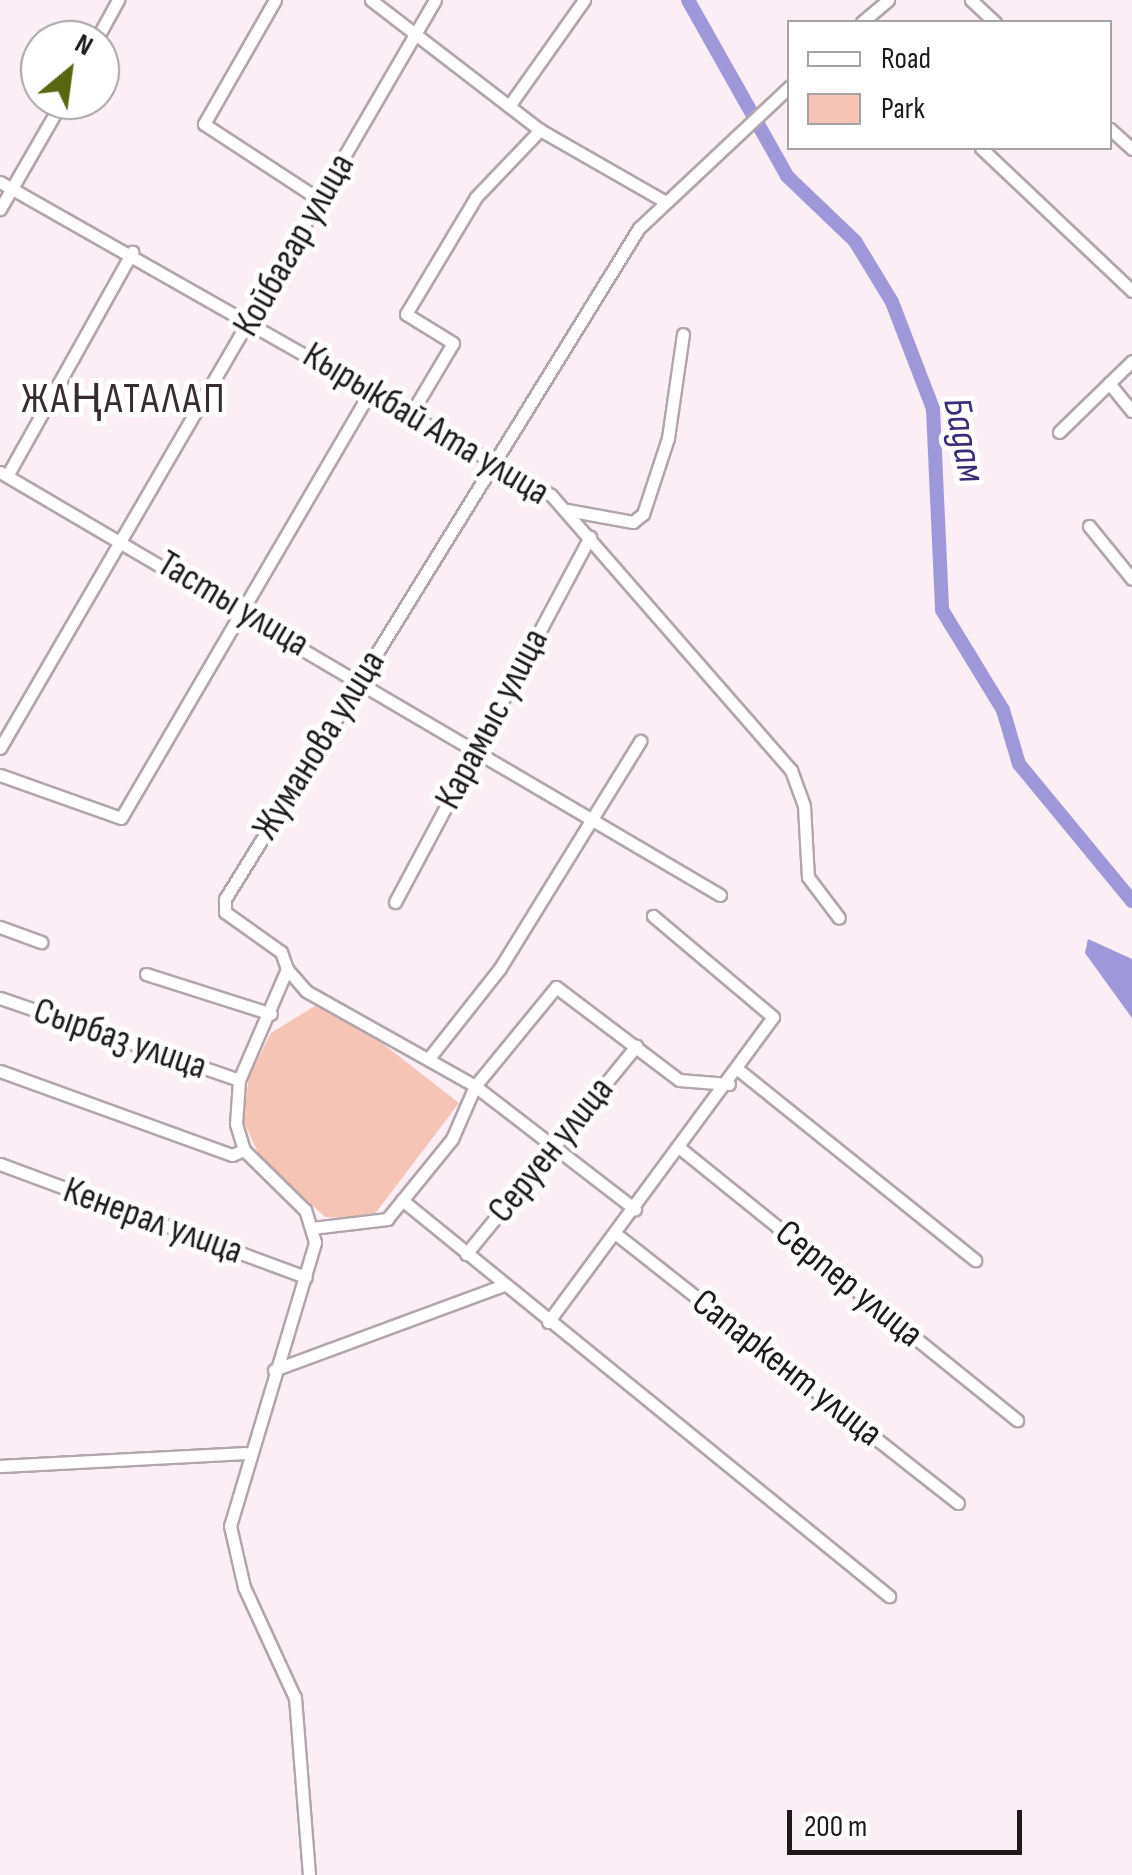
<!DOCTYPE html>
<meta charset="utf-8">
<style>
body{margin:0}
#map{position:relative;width:1132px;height:1875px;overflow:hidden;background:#fbeef5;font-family:"Sofia Sans Condensed",sans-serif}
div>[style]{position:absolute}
.green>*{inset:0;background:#f5c4b4}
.water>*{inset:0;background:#9e97d9}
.river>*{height:14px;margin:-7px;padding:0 7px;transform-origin:7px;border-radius:7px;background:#9e97d9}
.roads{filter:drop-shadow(2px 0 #b2a5ac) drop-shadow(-2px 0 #b2a5ac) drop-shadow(0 2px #b2a5ac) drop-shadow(0 -2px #b2a5ac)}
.minor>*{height:11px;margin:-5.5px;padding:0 5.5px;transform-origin:5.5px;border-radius:5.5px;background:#fff}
span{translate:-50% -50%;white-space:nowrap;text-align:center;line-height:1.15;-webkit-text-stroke:10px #fff;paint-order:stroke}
.street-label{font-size:38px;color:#1e1a1c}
.water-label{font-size:40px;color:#3c2b78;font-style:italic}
.quarter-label{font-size:42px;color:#362c32;letter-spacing:2.5px}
.legend{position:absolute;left:787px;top:20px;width:325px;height:130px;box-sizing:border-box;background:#fff;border:2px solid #a5a3a4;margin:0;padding:12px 18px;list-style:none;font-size:30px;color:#1e1a1c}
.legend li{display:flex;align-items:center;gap:20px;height:50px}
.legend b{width:50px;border:2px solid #a5a3a4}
.north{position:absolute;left:20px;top:20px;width:100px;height:100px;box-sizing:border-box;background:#fff;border:2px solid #a5a3a4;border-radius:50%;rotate:29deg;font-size:28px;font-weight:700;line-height:40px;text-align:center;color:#1e1a1c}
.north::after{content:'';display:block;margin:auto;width:35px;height:45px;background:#566710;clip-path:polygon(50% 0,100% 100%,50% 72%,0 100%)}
.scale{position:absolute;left:787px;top:1810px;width:235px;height:45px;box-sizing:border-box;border:5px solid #1e1a1c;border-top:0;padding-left:12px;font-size:30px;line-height:35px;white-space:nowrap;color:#1e1a1c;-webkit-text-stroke:8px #fff;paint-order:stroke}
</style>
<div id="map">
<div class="green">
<div style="clip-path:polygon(315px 1006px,351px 1019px,459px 1103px,371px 1219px,325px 1217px,259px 1155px,243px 1120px,249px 1077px,271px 1033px)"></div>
</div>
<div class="water">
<div style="clip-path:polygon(1088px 939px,1132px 959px,1132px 1018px,1085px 953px)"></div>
</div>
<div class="river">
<div style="left:688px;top:0;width:202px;rotate:60.6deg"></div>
<div style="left:787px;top:176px;width:94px;rotate:43.7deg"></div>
<div style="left:855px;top:241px;width:71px;rotate:58.8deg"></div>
<div style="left:892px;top:302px;width:115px;rotate:69deg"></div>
<div style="left:933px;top:409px;width:201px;rotate:87.4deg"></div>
<div style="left:942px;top:610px;width:117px;rotate:58.6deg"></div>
<div style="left:1003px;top:710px;width:56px;rotate:73.5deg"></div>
<div style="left:1019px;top:764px;width:178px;rotate:50.5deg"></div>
</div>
<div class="roads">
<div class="minor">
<div style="left:275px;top:0;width:143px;rotate:119.8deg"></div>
<div style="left:204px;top:124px;width:139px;rotate:33.2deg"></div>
<div style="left:371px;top:0;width:213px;rotate:37.6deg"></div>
<div style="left:540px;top:130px;width:141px;rotate:29.8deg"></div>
<div style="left:971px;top:0;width:33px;rotate:43deg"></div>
<div style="left:862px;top:22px;width:34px;rotate:-40deg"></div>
<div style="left:96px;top:40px;width:46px;rotate:-61.2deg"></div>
<div style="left:509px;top:106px;width:130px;rotate:-54.7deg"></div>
<div style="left:1110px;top:129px;width:30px;rotate:42deg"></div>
<div style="left:981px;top:148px;width:208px;rotate:43.4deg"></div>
<div style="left:0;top:182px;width:634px;rotate:29.6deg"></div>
<div style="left:551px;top:495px;width:365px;rotate:48.9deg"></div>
<div style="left:791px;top:770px;width:38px;rotate:70deg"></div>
<div style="left:804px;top:806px;width:71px;rotate:86.8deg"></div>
<div style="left:808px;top:877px;width:51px;rotate:52.9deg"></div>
<div style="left:0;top:209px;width:126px;rotate:-60deg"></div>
<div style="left:1109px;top:383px;width:36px;rotate:51deg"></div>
<div style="left:412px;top:412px;width:80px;rotate:-59.3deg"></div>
<div style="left:453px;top:343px;width:55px;rotate:-148.3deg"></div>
<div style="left:406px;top:314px;width:136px;rotate:-59.1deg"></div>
<div style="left:476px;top:197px;width:93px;rotate:-46.3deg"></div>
<div style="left:1059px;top:432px;width:102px;rotate:-44.2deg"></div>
<div style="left:0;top:472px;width:835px;rotate:30.43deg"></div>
<div style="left:7px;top:476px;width:257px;rotate:-60.8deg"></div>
<div style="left:567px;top:510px;width:67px;rotate:10.3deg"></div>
<div style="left:633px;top:522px;width:13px;rotate:-39deg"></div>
<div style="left:643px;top:514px;width:80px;rotate:-71.8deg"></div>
<div style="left:668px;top:438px;width:105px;rotate:-81.8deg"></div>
<div style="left:1089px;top:526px;width:68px;rotate:50.9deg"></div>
<div style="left:0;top:748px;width:865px;rotate:-59.82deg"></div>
<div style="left:0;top:775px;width:128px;rotate:19.6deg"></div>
<div style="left:121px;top:818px;width:496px;rotate:-59.7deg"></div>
<div style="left:395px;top:902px;width:414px;rotate:-61.9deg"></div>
<div style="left:0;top:927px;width:44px;rotate:20.1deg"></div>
<div style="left:287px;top:969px;width:29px;rotate:49deg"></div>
<div style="left:306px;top:991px;width:194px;rotate:29.3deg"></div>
<div style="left:475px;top:1086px;width:202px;rotate:37.6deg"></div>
<div style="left:146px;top:974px;width:131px;rotate:17.7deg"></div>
<div style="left:0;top:998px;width:253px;rotate:18.9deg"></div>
<div style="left:429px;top:1058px;width:115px;rotate:-51.7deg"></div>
<div style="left:500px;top:968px;width:267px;rotate:-58.3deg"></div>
<div style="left:0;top:1071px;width:247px;rotate:19.9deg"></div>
<div style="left:232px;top:1155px;width:13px;rotate:-23deg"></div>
<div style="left:740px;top:1071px;width:302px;rotate:38.8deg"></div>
<div style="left:681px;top:1149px;width:432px;rotate:38.9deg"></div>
<div style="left:0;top:1164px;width:326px;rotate:20.3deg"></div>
<div style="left:402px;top:1200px;width:628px;rotate:39.12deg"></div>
<div style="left:312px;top:1228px;width:76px;rotate:-6.8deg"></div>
<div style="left:387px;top:1219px;width:103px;rotate:-50.9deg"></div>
<div style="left:452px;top:1139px;width:58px;rotate:-66.5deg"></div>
<div style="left:475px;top:1086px;width:128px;rotate:-50.7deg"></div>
<div style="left:556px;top:987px;width:154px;rotate:37.1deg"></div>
<div style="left:679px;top:1080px;width:50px;rotate:4.6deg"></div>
<div style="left:616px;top:1234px;width:435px;rotate:38.2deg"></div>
<div style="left:466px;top:1254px;width:269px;rotate:-50.7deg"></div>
<div style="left:548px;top:1322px;width:379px;rotate:-53.6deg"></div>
<div style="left:773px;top:1017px;width:157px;rotate:-139.9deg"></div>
<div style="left:274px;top:1370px;width:245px;rotate:-20.3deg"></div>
<div style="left:0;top:1466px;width:246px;rotate:-3deg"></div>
<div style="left:309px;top:1875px;width:178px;rotate:-94.5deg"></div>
<div style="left:295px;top:1698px;width:122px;rotate:-114.7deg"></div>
<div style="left:244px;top:1587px;width:63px;rotate:-102.9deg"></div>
<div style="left:230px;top:1526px;width:296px;rotate:-73.3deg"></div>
<div style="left:315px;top:1242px;width:34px;rotate:-107deg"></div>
<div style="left:305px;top:1210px;width:86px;rotate:-135.5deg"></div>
<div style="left:244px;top:1150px;width:27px;rotate:-107deg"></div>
<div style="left:236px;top:1124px;width:44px;rotate:-86.1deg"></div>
<div style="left:239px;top:1080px;width:121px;rotate:-66.6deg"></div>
<div style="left:287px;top:969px;width:18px;rotate:-109deg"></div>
<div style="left:281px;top:952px;width:69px;rotate:-144.5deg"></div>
<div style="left:225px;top:912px;width:13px;rotate:-90deg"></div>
<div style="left:225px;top:899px;width:788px;rotate:-58.33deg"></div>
<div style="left:639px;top:228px;width:207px;rotate:-43.2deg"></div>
</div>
</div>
<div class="street-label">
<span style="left:294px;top:245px;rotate:-60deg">Койбагар улица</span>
<span style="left:426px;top:424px;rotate:31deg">Кырыкбай Ата улица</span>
<span style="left:233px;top:604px;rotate:31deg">Тасты улица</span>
<span style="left:492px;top:719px;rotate:-62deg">Карамыс улица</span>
<span style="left:319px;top:745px;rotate:-58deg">Жуманова улица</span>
<span style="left:120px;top:1039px;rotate:19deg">Сырбаз улица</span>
<span style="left:551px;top:1150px;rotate:-51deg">Серуен улица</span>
<span style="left:153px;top:1221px;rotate:20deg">Кенерал улица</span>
<span style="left:849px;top:1284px;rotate:39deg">Серпер улица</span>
<span style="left:787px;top:1368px;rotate:38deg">Сапаркент улица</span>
</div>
<div class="water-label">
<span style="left:964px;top:440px;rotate:79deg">Бадам</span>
</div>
<div class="quarter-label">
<span style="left:124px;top:400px">ЖАҢАТАЛАП</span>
</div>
<ul class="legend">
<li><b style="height:12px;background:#fff"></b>Road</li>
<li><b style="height:28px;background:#f5c4b4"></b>Park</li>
</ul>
<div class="north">N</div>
<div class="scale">200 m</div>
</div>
